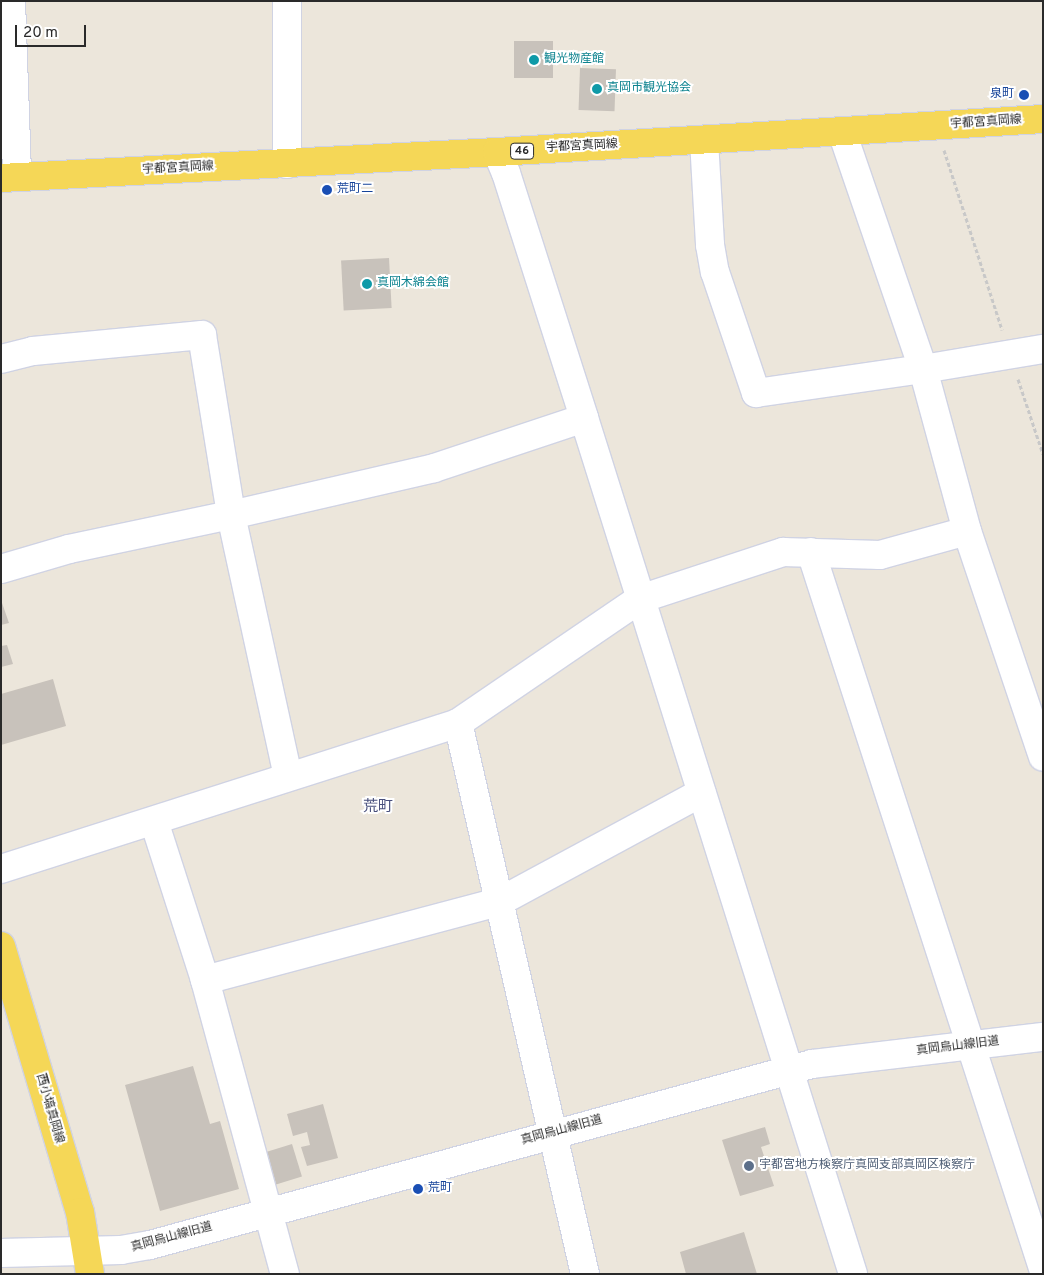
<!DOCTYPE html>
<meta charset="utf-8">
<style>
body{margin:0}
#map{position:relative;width:1044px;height:1275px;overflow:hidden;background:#ece6db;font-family:Overpass,"Noto Sans JP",sans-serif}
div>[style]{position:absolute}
.building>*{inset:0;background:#c8c2bb;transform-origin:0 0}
.path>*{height:3px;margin-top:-1.5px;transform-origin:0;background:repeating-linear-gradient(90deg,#c8c8c8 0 4px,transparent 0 6.5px)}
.roads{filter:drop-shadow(1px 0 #d0d3e3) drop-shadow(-1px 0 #d0d3e3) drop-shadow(0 1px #d0d3e3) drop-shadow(0 -1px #d0d3e3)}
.minor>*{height:28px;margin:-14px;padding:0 14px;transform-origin:14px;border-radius:14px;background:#fff}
.major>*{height:28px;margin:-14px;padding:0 14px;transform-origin:14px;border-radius:14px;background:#f5d757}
.dots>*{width:14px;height:14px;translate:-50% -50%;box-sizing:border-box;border:2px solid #fff;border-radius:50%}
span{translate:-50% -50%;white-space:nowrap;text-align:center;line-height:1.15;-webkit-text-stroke:4px #fff;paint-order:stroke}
.shield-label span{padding:1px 4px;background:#fff;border:1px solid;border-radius:4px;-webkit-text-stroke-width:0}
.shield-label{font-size:11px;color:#2a2a2a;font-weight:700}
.culture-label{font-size:12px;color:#0d838f}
.left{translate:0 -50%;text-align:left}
.transit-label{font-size:12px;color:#164399}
.right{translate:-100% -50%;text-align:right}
.street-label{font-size:12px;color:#2a2a2a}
.service-label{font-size:12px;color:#4e5e75}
.quarter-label{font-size:15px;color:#484f7c}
.frame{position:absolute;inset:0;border:2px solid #2a2a2a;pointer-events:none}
.scale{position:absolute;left:15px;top:25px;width:71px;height:22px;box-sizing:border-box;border:2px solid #2a2a2a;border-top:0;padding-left:6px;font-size:15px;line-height:18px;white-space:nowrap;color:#2a2a2a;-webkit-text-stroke:4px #fff;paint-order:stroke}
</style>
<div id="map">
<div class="building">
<div style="left:514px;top:41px;width:39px;height:37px"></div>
<div style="left:580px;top:68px;width:36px;height:42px;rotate:2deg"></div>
<div style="left:389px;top:258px;width:50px;height:48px;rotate:87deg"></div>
<div style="clip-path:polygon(1px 600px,9px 623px,1px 625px)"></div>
<div style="clip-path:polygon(7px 645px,13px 664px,1px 667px,1px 646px)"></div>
<div style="clip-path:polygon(53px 679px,66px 726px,1px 745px,1px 694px)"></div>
<div style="clip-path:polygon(193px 1066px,210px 1124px,220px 1121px,239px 1189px,160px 1211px,125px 1085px)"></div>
<div style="clip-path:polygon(323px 1104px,338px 1158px,307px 1166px,301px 1147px,310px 1145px,307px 1132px,293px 1136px,287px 1114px)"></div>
<div style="clip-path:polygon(765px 1127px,770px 1144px,761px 1147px,774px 1186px,740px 1196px,722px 1140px)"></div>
<div style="left:292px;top:1144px;width:34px;height:27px;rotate:73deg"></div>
<div style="clip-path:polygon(744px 1232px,757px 1274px,686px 1274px,680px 1252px)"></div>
</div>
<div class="path">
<div style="left:944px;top:150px;width:189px;rotate:72.1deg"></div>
<div style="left:1018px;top:379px;width:79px;rotate:71.6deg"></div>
</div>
<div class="roads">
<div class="minor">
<div style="left:11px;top:1px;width:176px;rotate:88deg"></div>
<div style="left:842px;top:132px;width:250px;rotate:71.1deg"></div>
<div style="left:923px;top:369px;width:168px;rotate:74.8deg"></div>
<div style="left:967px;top:531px;width:238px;rotate:71.4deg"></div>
<div style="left:704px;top:140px;width:105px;rotate:86.7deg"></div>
<div style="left:710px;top:245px;width:27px;rotate:80deg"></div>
<div style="left:715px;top:272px;width:128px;rotate:71.3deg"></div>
<div style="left:756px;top:393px;width:169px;rotate:-8.2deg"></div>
<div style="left:923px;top:369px;width:122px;rotate:-9.5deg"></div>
<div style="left:497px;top:152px;width:23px;rotate:67deg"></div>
<div style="left:506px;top:173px;width:257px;rotate:72.3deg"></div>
<div style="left:584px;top:418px;width:897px;rotate:72.55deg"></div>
<div style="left:287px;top:164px;width:163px;rotate:-90deg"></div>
<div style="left:1px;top:359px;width:33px;rotate:-14deg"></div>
<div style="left:33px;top:351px;width:170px;rotate:-5.4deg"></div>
<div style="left:202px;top:335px;width:182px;rotate:80.8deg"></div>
<div style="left:231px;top:515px;width:267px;rotate:77.7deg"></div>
<div style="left:811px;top:552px;width:753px;rotate:72.05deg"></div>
<div style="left:1px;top:569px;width:71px;rotate:-16.4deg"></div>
<div style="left:69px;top:549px;width:166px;rotate:-11.9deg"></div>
<div style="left:231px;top:515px;width:208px;rotate:-13deg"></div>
<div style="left:434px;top:468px;width:158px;rotate:-18.4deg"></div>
<div style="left:458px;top:723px;width:565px;rotate:77.02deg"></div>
<div style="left:154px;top:821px;width:167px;rotate:72.2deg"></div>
<div style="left:205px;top:980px;width:305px;rotate:74.8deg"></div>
<div style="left:1px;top:869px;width:480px;rotate:-17.7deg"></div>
<div style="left:458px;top:723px;width:220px;rotate:-34.3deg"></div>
<div style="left:640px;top:599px;width:151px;rotate:-18.2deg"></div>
<div style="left:783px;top:552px;width:97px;rotate:1.8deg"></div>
<div style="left:880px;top:555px;width:90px;rotate:-15.4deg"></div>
<div style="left:205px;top:980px;width:304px;rotate:-14.9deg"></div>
<div style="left:499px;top:902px;width:230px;rotate:-28.4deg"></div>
<div style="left:1px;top:1253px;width:120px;rotate:-1.4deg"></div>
<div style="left:121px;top:1250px;width:29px;rotate:-10deg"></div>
<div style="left:150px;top:1245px;width:686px;rotate:-15.29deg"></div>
<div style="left:812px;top:1064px;width:233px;rotate:-6.7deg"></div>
</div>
<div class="major">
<div style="left:1px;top:178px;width:497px;rotate:-3deg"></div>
<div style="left:497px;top:152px;width:547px;rotate:-3.46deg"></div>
<div style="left:1px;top:946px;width:277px;rotate:73.5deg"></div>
<div style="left:80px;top:1212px;width:63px;rotate:80.8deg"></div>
</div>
</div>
<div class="dots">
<div style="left:534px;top:60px;background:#0f9aa8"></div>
<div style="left:597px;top:89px;background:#0f9aa8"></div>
<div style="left:1024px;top:95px;background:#1a4fb4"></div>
<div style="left:327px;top:190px;background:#1a4fb4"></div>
<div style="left:367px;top:284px;background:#0f9aa8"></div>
<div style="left:749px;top:1166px;background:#5c6f8a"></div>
<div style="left:418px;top:1189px;background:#1a4fb4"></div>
</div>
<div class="shield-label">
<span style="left:522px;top:151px">46</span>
</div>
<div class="culture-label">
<span class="left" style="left:544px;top:60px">観光物産館</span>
<span class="left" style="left:607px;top:89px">真岡市観光協会</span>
<span class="left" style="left:377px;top:284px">真岡木綿会館</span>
</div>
<div class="transit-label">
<span class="right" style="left:1014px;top:95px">泉町</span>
<span class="left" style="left:337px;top:190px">荒町二</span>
<span class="left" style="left:428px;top:1189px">荒町</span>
</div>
<div class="street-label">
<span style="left:986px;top:123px;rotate:-4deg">宇都宮真岡線</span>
<span style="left:582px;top:147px;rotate:-3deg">宇都宮真岡線</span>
<span style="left:178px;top:169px;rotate:-3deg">宇都宮真岡線</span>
<span style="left:958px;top:1047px;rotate:-7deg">真岡烏山線旧道</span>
<span style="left:49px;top:1109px;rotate:74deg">西小塙真岡線</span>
<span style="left:562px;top:1131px;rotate:-15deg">真岡烏山線旧道</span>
<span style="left:172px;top:1238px;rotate:-15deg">真岡烏山線旧道</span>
</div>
<div class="service-label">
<span class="left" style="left:759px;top:1166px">宇都宮地方検察庁真岡支部真岡区検察庁</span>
</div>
<div class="quarter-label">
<span style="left:378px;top:808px">荒町</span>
</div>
<div class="frame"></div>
<div class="scale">20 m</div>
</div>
